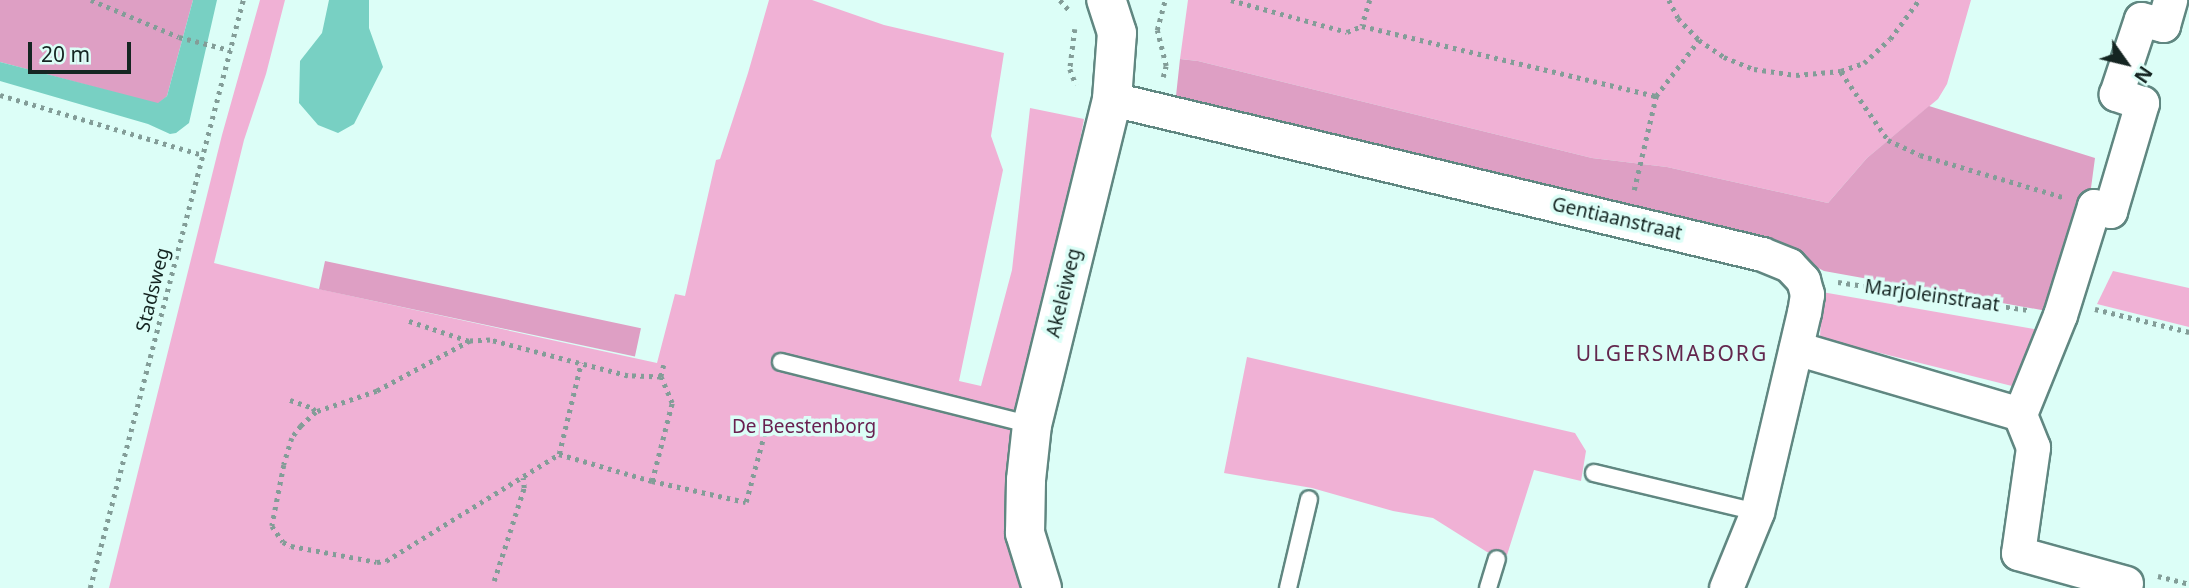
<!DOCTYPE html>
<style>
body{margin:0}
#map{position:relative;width:2189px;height:588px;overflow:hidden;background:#dcfef7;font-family:"Noto Sans",sans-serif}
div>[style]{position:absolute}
.green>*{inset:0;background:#f0b1d5}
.forest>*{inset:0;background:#de9fc4;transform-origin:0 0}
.water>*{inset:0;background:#78d0c3}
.path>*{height:4.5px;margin-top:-2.25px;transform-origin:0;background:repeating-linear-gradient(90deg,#839d98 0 3.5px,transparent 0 8.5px)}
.roads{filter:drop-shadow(2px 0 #608781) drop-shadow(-2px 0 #608781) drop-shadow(0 2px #608781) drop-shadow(0 -2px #608781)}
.service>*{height:16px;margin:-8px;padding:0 8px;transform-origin:8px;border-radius:8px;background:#fff}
.minor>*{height:33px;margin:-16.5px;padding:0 16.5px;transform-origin:16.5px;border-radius:16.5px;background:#fff}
.tertiary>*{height:38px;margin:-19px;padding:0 19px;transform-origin:19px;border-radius:19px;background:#fff}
span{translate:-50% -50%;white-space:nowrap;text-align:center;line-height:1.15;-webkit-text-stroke:7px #dcfef7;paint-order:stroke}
.street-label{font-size:19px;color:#152522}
.park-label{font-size:19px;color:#692151}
.neighbourhood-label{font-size:21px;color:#63274e;letter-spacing:2px}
.north{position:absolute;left:2091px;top:28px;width:70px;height:70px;-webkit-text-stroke:5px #dcfef7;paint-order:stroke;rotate:124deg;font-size:19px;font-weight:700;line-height:28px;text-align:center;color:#152522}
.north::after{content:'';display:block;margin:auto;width:24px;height:32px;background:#152522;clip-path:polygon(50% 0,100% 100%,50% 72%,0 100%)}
.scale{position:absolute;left:28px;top:42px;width:103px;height:32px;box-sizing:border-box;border:4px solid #152522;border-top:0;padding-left:9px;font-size:21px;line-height:24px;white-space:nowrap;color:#152522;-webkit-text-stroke:5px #dcfef7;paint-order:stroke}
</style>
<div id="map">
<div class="green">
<div style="clip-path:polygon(260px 0,285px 0,266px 74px,244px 140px,214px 263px,319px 289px,657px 363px,675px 294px,685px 296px,716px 160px,720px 159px,748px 73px,769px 0,812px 0,884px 25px,1004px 53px,991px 136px,1003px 170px,959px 381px,981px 386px,1012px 270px,1030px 108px,1084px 119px,1028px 419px,1036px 588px,109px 588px,222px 135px)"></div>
<div style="clip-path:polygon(1188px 0,1971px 0,1947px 84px,1938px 99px,1867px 158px,1828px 203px,1667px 167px,1592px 158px,1198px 61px,1180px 59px)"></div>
<div style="clip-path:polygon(2113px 271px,2189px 288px,2189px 327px,2097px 304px)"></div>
<div style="clip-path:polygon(1822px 292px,2045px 331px,2012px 386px,1820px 338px)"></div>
<div style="clip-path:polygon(1247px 357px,1575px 433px,1586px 451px,1581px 481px,1534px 470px,1507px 555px,1487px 552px,1433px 518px,1393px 511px,1312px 488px,1224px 473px)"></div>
</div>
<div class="forest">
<div style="clip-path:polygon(0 0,193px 0,167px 96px,158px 104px,0 62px)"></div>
<div style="clip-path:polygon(1180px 59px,1198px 61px,1592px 158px,1667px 167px,1828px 203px,1867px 158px,1929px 106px,2095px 158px,2081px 263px,2058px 313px,1824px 271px,1783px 250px,1175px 105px)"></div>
<div style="left:325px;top:261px;width:323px;height:29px;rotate:12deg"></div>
</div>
<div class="water">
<div style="clip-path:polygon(193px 0,217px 0,189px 123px,176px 133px,170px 134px,148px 124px,0 81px,0 62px,158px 103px,167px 96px)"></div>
<div style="clip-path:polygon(329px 0,369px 0,369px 28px,383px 67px,354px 124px,338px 133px,318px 125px,299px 103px,300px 61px,322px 33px)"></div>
</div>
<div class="path">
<div style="left:91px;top:0;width:95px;rotate:22.8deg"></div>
<div style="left:179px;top:37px;width:53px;rotate:14.3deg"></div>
<div style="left:1060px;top:0;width:15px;rotate:48deg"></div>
<div style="left:1231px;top:0;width:120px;rotate:15.4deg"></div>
<div style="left:1347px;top:32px;width:16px;rotate:-22deg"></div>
<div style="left:1370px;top:0;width:27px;rotate:107deg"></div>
<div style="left:1362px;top:26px;width:302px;rotate:13.4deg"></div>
<div style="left:1669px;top:0;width:20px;rotate:63deg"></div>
<div style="left:1678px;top:18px;width:30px;rotate:46deg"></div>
<div style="left:1699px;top:40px;width:30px;rotate:34deg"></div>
<div style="left:1724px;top:57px;width:32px;rotate:22deg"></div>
<div style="left:1754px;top:69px;width:42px;rotate:8.1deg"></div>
<div style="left:1796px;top:75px;width:45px;rotate:-5.1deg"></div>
<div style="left:1841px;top:71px;width:24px;rotate:-19deg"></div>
<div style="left:1864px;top:63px;width:35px;rotate:-43deg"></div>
<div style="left:1890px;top:39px;width:49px;rotate:-53.4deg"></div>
<div style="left:1075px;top:29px;width:40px;rotate:97.1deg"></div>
<div style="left:1070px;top:69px;width:17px;rotate:69deg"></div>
<div style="left:1841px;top:72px;width:83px;rotate:55.3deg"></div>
<div style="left:1888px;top:140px;width:35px;rotate:25deg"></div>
<div style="left:1920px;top:155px;width:149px;rotate:16.4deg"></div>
<div style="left:1163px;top:77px;width:11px;rotate:-75deg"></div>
<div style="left:1166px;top:66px;width:37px;rotate:-104deg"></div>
<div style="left:1157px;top:30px;width:31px;rotate:-75deg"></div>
<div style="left:0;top:95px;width:211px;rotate:16.5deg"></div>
<div style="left:1634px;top:190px;width:97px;rotate:-76.8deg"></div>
<div style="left:1656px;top:96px;width:71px;rotate:-52.5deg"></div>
<div style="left:1838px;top:282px;width:191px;rotate:8.4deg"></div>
<div style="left:2095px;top:309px;width:97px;rotate:13.7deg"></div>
<div style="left:409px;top:321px;width:63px;rotate:18.4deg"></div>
<div style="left:664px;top:365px;width:12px;rotate:104deg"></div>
<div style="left:661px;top:377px;width:33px;rotate:-178deg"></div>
<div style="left:628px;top:376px;width:143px;rotate:-165.4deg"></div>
<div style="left:490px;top:340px;width:20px;rotate:177deg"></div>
<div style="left:470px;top:341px;width:106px;rotate:151.7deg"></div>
<div style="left:377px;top:391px;width:65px;rotate:161deg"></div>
<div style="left:316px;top:412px;width:21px;rotate:137deg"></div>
<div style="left:301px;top:426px;width:15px;rotate:127deg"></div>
<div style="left:292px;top:438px;width:28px;rotate:107deg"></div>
<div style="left:284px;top:465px;width:62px;rotate:101.1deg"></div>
<div style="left:272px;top:526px;width:19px;rotate:55deg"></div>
<div style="left:283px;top:542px;width:9px;rotate:27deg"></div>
<div style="left:291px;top:546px;width:87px;rotate:10.5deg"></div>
<div style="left:377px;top:562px;width:9px;rotate:-6deg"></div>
<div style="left:386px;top:561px;width:203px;rotate:-31.7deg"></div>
<div style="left:559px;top:454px;width:97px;rotate:16.2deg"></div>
<div style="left:652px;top:481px;width:96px;rotate:12.6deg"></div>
<div style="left:746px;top:502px;width:92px;rotate:-74.9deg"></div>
<div style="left:290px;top:400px;width:24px;rotate:19deg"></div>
<div style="left:313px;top:408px;width:5px;rotate:53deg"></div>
<div style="left:559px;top:454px;width:94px;rotate:-76.4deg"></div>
<div style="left:652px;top:481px;width:81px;rotate:-75.6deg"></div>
<div style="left:672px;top:403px;width:28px;rotate:-113deg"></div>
<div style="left:2158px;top:576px;width:32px;rotate:14deg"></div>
<div style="left:494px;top:581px;width:98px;rotate:-72.1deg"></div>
<div style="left:524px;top:488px;width:10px;rotate:-96deg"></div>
<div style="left:90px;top:588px;width:608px;rotate:-75.41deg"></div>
</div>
<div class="roads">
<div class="service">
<div style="left:781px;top:362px;width:259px;rotate:14.1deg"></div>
<div style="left:1594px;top:473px;width:168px;rotate:13.5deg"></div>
<div style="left:1288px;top:588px;width:91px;rotate:-76.7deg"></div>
<div style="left:1488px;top:588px;width:30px;rotate:-73deg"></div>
</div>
<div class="minor">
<div style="left:1112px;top:99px;width:668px;rotate:13.41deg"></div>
<div style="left:1762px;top:254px;width:29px;rotate:22deg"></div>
<div style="left:1789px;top:265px;width:21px;rotate:47deg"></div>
<div style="left:1803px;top:280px;width:15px;rotate:74deg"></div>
<div style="left:1807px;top:294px;width:18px;rotate:99deg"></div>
<div style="left:1804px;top:312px;width:205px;rotate:103.2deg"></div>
<div style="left:1757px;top:512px;width:82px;rotate:112.2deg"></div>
<div style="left:1796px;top:348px;width:234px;rotate:16.4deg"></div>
<div style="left:2126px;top:583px;width:112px;rotate:-164.5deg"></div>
<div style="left:2018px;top:553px;width:107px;rotate:-81.9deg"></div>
<div style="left:2033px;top:447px;width:35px;rotate:-112deg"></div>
<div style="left:2020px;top:414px;width:107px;rotate:-68deg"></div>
<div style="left:2060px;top:315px;width:114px;rotate:-72.7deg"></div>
<div style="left:2094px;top:206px;width:17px;rotate:17deg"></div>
<div style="left:2110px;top:211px;width:113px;rotate:-73.5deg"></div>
<div style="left:2142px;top:103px;width:28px;rotate:-161deg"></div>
<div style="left:2116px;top:94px;width:79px;rotate:-71.6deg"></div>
<div style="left:2141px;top:19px;width:23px;rotate:15deg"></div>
<div style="left:2163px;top:25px;width:26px;rotate:-74deg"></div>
</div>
<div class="tertiary">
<div style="left:1042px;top:588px;width:58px;rotate:-107.2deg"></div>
<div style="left:1025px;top:533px;width:53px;rotate:-88.9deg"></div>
<div style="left:1026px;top:480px;width:55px;rotate:-83.8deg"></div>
<div style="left:1032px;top:425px;width:336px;rotate:-76.2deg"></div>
<div style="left:1112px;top:99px;width:66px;rotate:-85.7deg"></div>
<div style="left:1117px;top:33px;width:35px;rotate:-108deg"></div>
</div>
</div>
<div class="street-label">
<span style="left:1617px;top:219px;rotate:13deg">Gentiaanstraat</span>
<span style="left:153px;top:290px;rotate:-76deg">Stadsweg</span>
<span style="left:1064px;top:293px;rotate:-76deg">Akeleiweg</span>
<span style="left:1932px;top:296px;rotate:8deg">Marjoleinstraat</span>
</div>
<div class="park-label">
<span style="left:804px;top:427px">De Beestenborg</span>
</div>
<div class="neighbourhood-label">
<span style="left:1672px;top:353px">ULGERSMABORG</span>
</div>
<div class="north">N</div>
<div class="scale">20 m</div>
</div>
